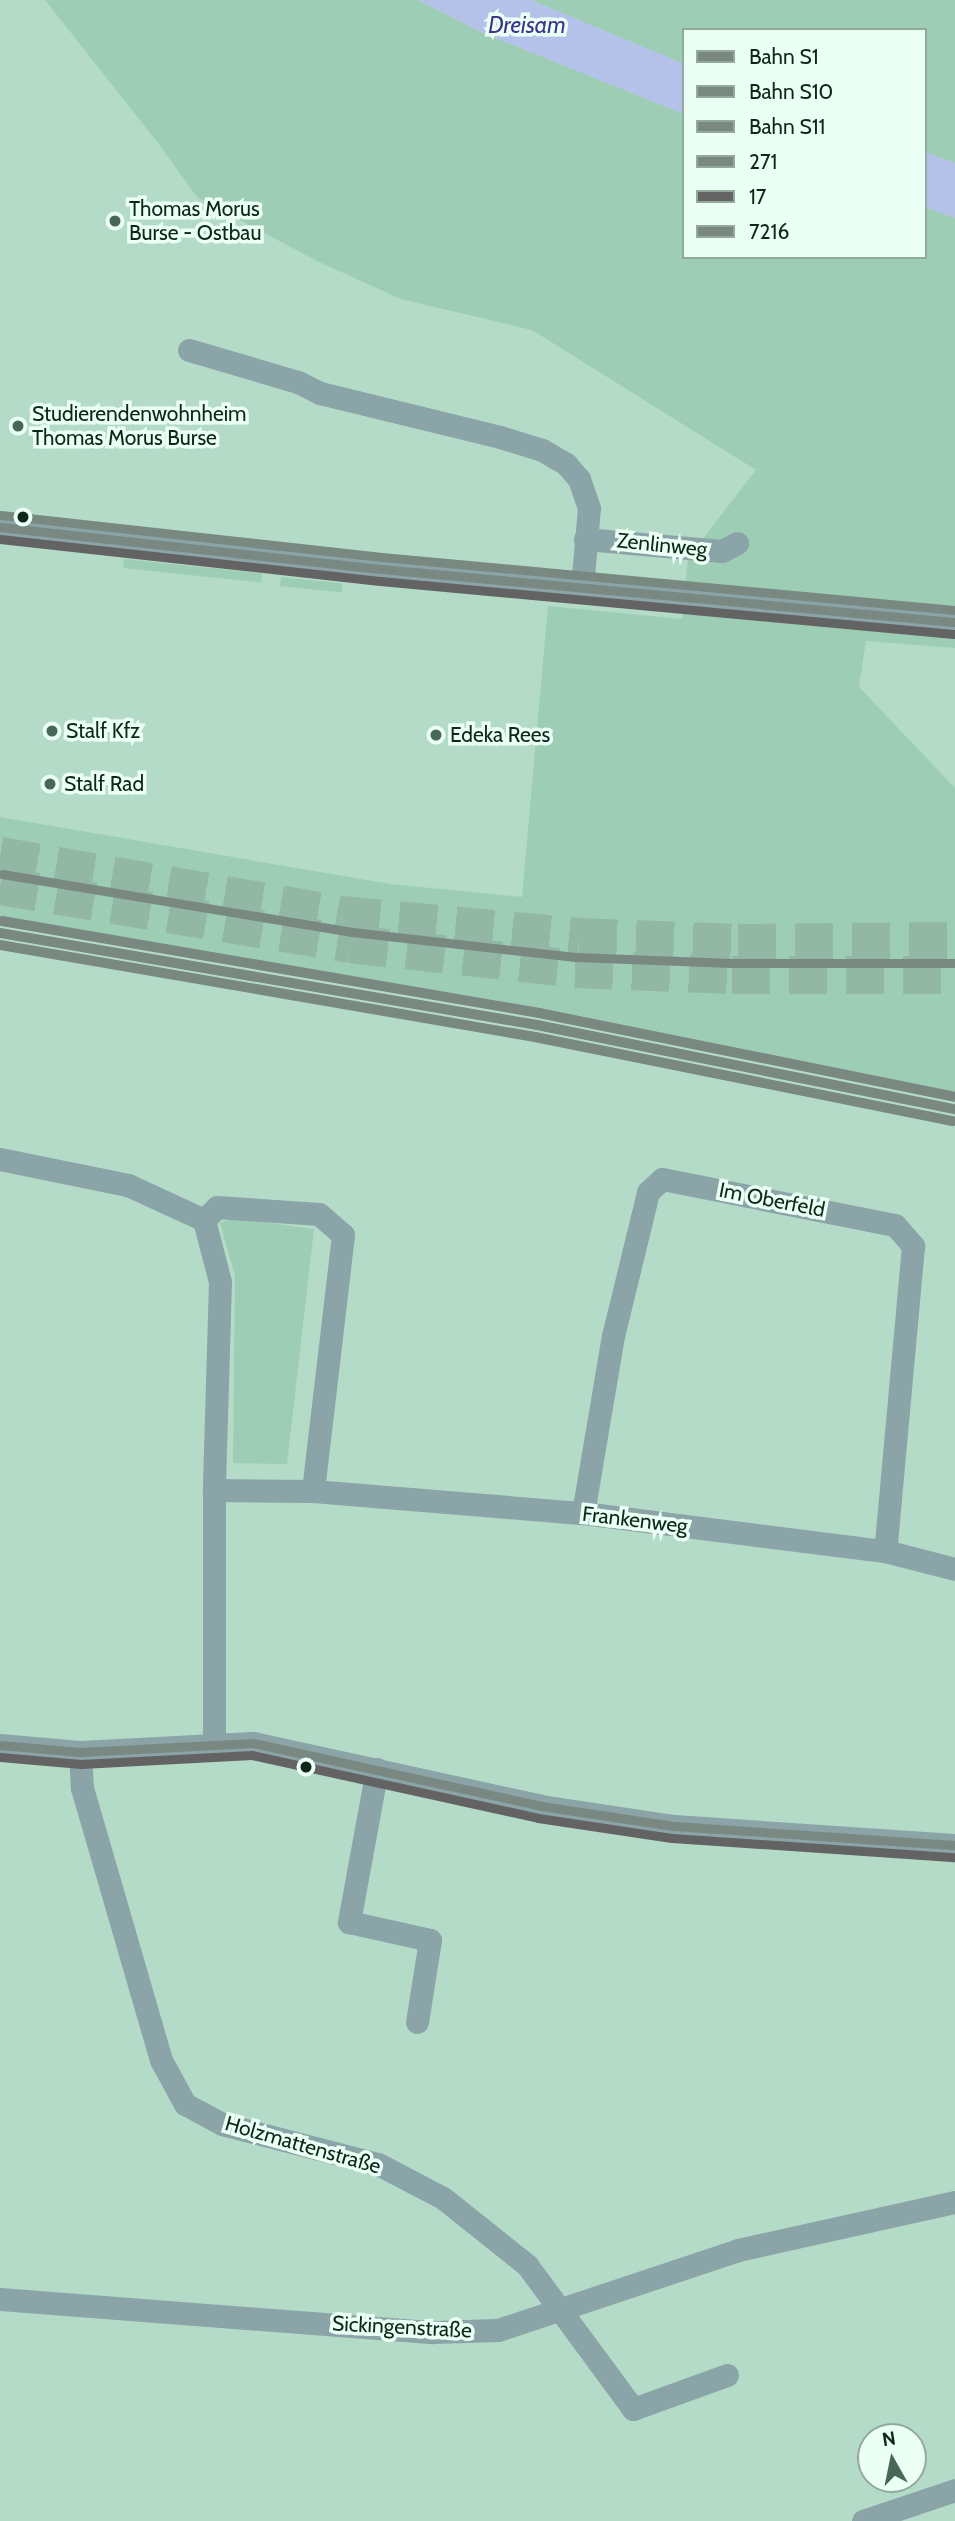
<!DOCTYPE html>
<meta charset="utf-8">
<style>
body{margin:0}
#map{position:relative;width:955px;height:2521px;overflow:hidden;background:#b4dbc7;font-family:Cabin,sans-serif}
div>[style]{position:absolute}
.green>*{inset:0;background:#9dcdb5;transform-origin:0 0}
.water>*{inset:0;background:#b4c1e8}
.trunk-tunnel>*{height:38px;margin-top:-19px;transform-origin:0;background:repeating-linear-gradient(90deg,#92b7a5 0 38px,transparent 0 57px)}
.minor>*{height:23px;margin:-11.5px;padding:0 11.5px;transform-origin:11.5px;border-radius:11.5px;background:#8aa4a8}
.tertiary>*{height:30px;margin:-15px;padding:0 15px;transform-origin:15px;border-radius:15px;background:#8aa4a8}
.bus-1>*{height:9px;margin:-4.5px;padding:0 4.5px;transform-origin:4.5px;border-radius:4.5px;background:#798982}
.bus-2>*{height:9px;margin:-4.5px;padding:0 4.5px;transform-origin:4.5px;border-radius:4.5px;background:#646363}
.bus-3>*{height:9px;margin:-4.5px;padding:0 4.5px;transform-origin:4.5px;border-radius:4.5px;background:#798982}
.rail-1>*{height:10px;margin:-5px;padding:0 5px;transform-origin:5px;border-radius:5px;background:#798982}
.rail-2>*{height:10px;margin:-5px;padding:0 5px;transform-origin:5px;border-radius:5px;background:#798982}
.rail-3>*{height:10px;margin:-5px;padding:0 5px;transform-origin:5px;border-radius:5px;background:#798982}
.dots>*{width:19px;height:19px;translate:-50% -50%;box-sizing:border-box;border:4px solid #ebfff4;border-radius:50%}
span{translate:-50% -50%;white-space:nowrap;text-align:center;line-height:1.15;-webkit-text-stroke:7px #ebfff4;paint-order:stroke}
.poi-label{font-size:21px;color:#0c281c}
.left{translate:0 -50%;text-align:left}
.street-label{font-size:21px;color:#0c281c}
.water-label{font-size:23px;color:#3d348e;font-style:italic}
.legend{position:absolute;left:682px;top:28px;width:245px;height:231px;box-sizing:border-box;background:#ebfff4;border:2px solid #92a99e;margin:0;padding:9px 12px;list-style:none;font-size:21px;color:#0c281c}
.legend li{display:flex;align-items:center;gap:14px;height:35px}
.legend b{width:35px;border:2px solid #92a99e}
.north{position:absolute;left:857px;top:2423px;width:70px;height:70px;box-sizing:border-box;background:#ebfff4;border:2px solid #92a99e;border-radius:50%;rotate:351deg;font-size:19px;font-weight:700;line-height:28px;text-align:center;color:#0c281c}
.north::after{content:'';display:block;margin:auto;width:24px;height:32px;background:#476758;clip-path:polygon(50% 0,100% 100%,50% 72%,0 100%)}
</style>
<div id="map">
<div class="green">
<div style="clip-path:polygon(45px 0,418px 0,483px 33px,684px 114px,684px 257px,925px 257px,925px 207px,955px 218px,955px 648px,866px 641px,859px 687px,955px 788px,955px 1099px,538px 1016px,0 917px,0 817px,390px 884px,522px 897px,548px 606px,682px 619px,688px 558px,756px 470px,532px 330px,401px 299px,317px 261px,197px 197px,158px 143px)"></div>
<div style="clip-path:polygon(531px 0,955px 0,955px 163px,925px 152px,925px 30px,684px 30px,684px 64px)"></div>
<div style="left:124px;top:559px;width:139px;height:9px;rotate:6deg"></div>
<div style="left:281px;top:577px;width:62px;height:9px;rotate:6deg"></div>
<div style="clip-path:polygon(233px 1218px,314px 1229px,287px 1464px,233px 1463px,235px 1276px,220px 1223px)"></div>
</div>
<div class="water">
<div style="clip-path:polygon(418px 0,531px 0,684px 64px,684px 114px,483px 33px)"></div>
<div style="clip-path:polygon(925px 152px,955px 163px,955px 218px,925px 207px)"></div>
</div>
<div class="trunk-tunnel">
<div style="left:0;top:856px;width:347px;rotate:9.8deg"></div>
<div style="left:342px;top:915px;width:238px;rotate:5.3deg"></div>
<div style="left:579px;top:937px;width:159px;rotate:2.2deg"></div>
<div style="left:738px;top:943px;width:217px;rotate:-0.5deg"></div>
<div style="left:0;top:886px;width:355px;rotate:9.4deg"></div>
<div style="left:350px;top:944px;width:226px;rotate:6.3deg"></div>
<div style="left:575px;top:969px;width:157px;rotate:2.2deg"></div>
<div style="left:732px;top:975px;width:223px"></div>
</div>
<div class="minor">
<div style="left:189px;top:350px;width:114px;rotate:16.4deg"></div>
<div style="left:298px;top:382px;width:25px;rotate:27deg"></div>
<div style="left:320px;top:393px;width:185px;rotate:13.7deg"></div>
<div style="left:500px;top:437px;width:44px;rotate:17.2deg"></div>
<div style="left:542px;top:450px;width:28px;rotate:30deg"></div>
<div style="left:566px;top:464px;width:20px;rotate:49deg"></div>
<div style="left:579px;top:479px;width:31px;rotate:71deg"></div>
<div style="left:589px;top:508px;width:79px;rotate:95.1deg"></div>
<div style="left:585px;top:539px;width:138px;rotate:5deg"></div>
<div style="left:722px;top:551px;width:17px;rotate:-28deg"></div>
<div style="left:0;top:1159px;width:131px;rotate:11.5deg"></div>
<div style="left:128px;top:1185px;width:84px;rotate:24.7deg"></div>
<div style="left:204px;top:1220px;width:64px;rotate:75.5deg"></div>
<div style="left:220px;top:1282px;width:208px;rotate:91.7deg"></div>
<div style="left:214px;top:1490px;width:253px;rotate:90deg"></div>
<div style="left:204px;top:1220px;width:18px;rotate:-45deg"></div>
<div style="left:217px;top:1207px;width:102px;rotate:3.9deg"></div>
<div style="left:319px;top:1214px;width:32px;rotate:41deg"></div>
<div style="left:343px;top:1235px;width:258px;rotate:96.7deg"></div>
<div style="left:214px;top:1490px;width:99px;rotate:0.6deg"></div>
<div style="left:313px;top:1491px;width:271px;rotate:4.7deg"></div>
<div style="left:583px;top:1513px;width:304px;rotate:7.2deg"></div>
<div style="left:885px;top:1551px;width:72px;rotate:14.4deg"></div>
<div style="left:583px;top:1513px;width:180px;rotate:-80.4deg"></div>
<div style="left:613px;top:1336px;width:148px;rotate:-76.3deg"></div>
<div style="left:648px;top:1192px;width:19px;rotate:-43deg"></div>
<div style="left:662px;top:1179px;width:237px;rotate:11.2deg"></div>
<div style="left:895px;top:1225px;width:28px;rotate:49deg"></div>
<div style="left:913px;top:1246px;width:306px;rotate:95.2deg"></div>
<div style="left:0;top:1745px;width:80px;rotate:5deg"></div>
<div style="left:80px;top:1752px;width:173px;rotate:-3deg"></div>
<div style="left:253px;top:1743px;width:295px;rotate:12.3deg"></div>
<div style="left:541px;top:1806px;width:134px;rotate:8.6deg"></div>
<div style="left:674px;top:1826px;width:282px;rotate:3.9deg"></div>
<div style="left:80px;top:1752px;width:36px;rotate:87deg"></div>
<div style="left:82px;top:1788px;width:283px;rotate:73.8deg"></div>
<div style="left:161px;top:2060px;width:50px;rotate:61.4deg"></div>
<div style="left:185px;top:2104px;width:42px;rotate:28.4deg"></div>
<div style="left:222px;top:2124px;width:161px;rotate:14.4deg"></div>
<div style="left:378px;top:2164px;width:73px;rotate:27.6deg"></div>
<div style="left:443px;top:2198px;width:107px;rotate:38.6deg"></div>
<div style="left:527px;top:2265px;width:179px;rotate:53.6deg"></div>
<div style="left:633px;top:2409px;width:100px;rotate:-19.9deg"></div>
<div style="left:377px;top:1769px;width:156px;rotate:100.4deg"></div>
<div style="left:349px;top:1922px;width:83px;rotate:12.5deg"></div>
<div style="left:430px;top:1940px;width:83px;rotate:99deg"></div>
<div style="left:0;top:2299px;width:434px;rotate:4.4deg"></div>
<div style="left:433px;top:2332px;width:65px;rotate:-1.8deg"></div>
<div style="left:498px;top:2330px;width:253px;rotate:-18.4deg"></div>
<div style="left:738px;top:2250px;width:222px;rotate:-12.5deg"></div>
<div style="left:863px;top:2521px;width:97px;rotate:-18.6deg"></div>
</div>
<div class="tertiary">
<div style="left:0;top:527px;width:383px;rotate:6.3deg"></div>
<div style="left:381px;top:569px;width:576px;rotate:5.28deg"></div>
</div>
<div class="bus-1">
<div style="left:0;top:527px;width:383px;rotate:6.3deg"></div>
<div style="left:381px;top:569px;width:576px;rotate:5.28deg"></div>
<div style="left:0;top:1745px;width:80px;rotate:5deg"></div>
<div style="left:80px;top:1752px;width:173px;rotate:-3deg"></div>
<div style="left:253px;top:1743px;width:295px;rotate:12.3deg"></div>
<div style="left:541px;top:1806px;width:134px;rotate:8.6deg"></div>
<div style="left:674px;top:1826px;width:282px;rotate:3.9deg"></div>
</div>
<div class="bus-2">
<div style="left:0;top:539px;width:382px;rotate:6.3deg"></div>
<div style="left:380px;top:581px;width:576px;rotate:5.28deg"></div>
<div style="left:0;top:1757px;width:81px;rotate:4.9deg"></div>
<div style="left:81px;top:1764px;width:171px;rotate:-3deg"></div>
<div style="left:252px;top:1755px;width:293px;rotate:12.4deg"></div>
<div style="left:538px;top:1818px;width:135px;rotate:8.5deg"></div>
<div style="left:672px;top:1838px;width:283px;rotate:3.9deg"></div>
</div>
<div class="bus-3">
<div style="left:1px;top:515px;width:383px;rotate:6.3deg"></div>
<div style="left:382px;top:557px;width:575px;rotate:5.28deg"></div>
<div style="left:2px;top:874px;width:355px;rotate:9.4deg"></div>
<div style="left:352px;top:932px;width:225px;rotate:6.4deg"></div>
<div style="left:576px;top:957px;width:156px;rotate:2.2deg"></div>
<div style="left:732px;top:963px;width:223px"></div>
</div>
<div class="rail-1">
<div style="left:0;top:933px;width:545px;rotate:9.72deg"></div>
<div style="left:537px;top:1025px;width:426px;rotate:11.4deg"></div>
</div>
<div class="rail-2">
<div style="left:0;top:945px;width:543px;rotate:9.76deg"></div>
<div style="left:535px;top:1037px;width:426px;rotate:11.4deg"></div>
</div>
<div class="rail-3">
<div style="left:2px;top:921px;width:545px;rotate:9.72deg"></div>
<div style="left:539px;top:1013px;width:424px;rotate:11.4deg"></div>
</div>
<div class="dots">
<div style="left:115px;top:221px;background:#476758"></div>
<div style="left:18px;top:426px;background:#476758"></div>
<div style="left:23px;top:517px;background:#0c281c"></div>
<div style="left:52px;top:731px;background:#476758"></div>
<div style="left:436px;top:735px;background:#476758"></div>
<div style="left:50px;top:784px;background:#476758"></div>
<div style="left:306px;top:1767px;background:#0c281c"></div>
</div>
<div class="poi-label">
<span class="left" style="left:129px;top:221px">Thomas Morus<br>Burse - Ostbau</span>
<span class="left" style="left:32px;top:426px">Studierendenwohnheim<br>Thomas Morus Burse</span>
<span class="left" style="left:66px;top:731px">Stalf Kfz</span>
<span class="left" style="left:450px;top:735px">Edeka Rees</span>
<span class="left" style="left:64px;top:784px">Stalf Rad</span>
</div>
<div class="street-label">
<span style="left:662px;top:545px;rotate:6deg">Zenlinweg</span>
<span style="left:772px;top:1200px;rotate:11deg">Im Oberfeld</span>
<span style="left:635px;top:1520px;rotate:7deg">Frankenweg</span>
<span style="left:303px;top:2145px;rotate:16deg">Holzmattenstraße</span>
<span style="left:402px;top:2327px;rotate:3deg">Sickingenstraße</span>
</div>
<div class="water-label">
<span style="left:527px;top:25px">Dreisam</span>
</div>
<ul class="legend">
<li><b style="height:9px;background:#798982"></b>Bahn S1</li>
<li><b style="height:9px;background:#798982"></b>Bahn S10</li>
<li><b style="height:9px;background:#798982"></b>Bahn S11</li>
<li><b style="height:9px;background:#798982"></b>271</li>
<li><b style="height:9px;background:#646363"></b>17</li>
<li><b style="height:9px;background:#798982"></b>7216</li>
</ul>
<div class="north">N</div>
</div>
